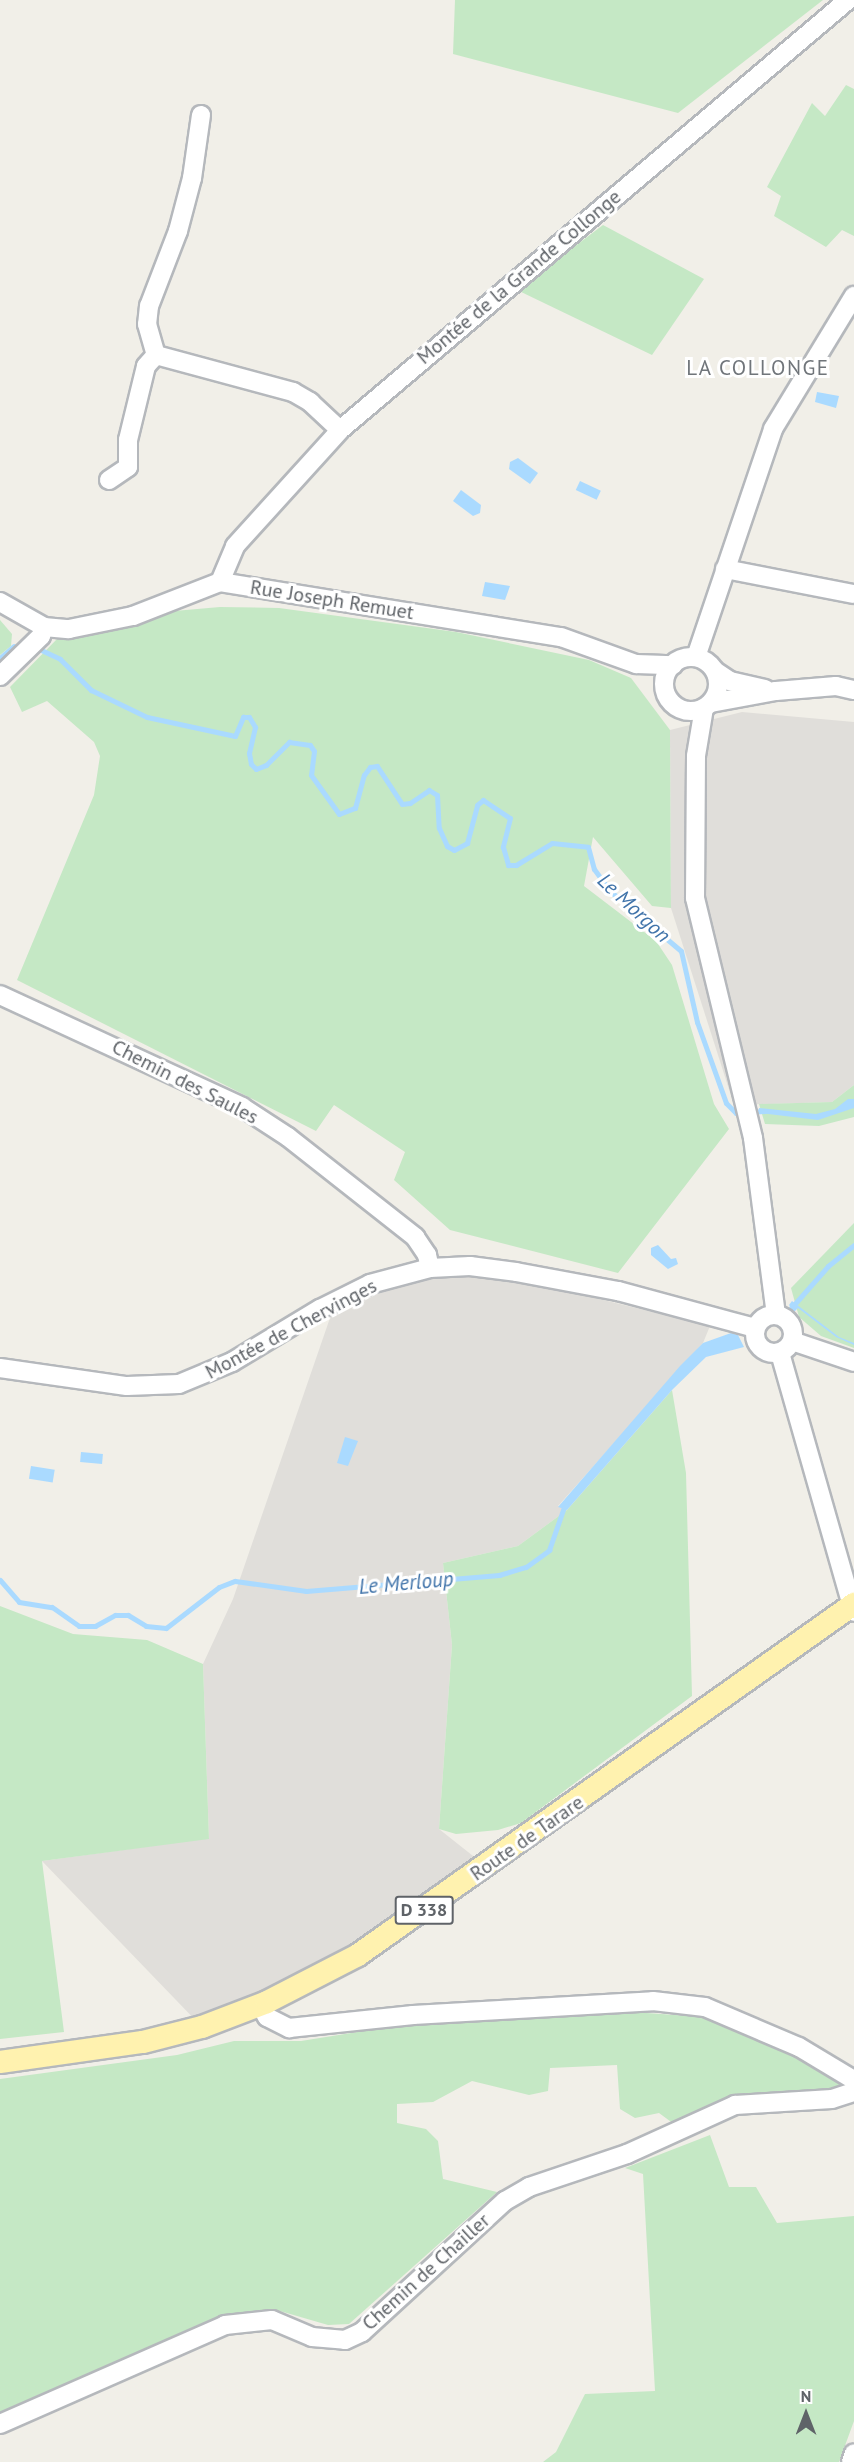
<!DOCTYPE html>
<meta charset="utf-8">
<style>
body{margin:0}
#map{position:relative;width:854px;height:2462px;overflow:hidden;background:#f1efe8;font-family:"PT Sans",sans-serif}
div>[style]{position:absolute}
.industrial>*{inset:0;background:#e0deda}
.green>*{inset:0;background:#c5e8c5}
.water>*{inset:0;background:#aadaff;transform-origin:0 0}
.stream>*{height:5px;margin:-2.5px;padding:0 2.5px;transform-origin:2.5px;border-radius:2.5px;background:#aadaff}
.roads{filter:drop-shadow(2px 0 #b5b8bc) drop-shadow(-2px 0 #b5b8bc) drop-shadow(0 2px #b5b8bc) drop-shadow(0 -2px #b5b8bc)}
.minor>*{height:18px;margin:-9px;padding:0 9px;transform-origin:9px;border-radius:9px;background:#fff}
.minor>.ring{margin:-9px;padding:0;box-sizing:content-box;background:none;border:18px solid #fff;border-radius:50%}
.major>*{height:22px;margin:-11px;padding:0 11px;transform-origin:11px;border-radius:11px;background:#fff2af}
span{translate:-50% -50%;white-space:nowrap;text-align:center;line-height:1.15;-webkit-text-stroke:6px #fff;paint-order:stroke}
.shield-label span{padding:2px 4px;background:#fff;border:2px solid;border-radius:4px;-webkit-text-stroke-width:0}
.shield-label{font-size:18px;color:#5f6368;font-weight:700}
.street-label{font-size:20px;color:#5f6368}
.neighbourhood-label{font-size:21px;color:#70757a;letter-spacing:1.5px}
.water-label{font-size:21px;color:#4174aa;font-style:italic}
.north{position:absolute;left:776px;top:2384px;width:60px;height:60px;-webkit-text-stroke:4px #fff;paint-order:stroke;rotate:0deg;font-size:16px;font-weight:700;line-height:24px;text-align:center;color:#5f6368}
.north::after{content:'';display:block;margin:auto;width:21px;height:27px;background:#5f6368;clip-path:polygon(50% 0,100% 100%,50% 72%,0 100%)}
</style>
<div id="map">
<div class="industrial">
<div style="clip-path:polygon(742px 712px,854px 722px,854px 1085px,832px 1102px,734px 1105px,671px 908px,670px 730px)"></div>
<div style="clip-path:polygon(432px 1273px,501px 1275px,710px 1326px,703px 1343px,558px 1506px,567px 1510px,518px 1546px,443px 1563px,452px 1645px,439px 1829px,487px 1867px,358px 1955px,202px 2027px,42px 1861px,209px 1838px,203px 1664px,233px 1599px,331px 1315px,376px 1290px)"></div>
</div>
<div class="green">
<div style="clip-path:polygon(455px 0,823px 0,678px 113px,453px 54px)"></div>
<div style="clip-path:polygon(846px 85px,854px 89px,854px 236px,842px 230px,826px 247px,774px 216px,781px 196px,767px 187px,812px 103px,825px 116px)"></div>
<div style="clip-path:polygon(603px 225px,704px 279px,652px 355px,517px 290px)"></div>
<div style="clip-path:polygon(220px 607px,279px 608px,456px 632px,589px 660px,631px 678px,670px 730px,671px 908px,652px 906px,593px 837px,584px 886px,656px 941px,672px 965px,714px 1104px,729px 1129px,618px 1273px,450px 1230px,394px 1180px,405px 1152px,334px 1105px,316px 1131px,17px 980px,94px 795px,100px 756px,94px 742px,47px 701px,22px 712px,10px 687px,58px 638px,108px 629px,163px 612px)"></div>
<div style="clip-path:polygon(0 620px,12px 634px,11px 646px,0 655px)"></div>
<div style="clip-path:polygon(854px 1085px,854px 1117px,819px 1126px,765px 1124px,759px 1104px,832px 1102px)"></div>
<div style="clip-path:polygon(854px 1223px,854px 1348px,821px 1336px,799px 1317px,791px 1288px)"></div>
<div style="clip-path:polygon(672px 1390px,686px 1473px,692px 1696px,521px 1823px,498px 1830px,456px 1834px,439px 1829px,452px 1645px,443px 1563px,518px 1546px,567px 1510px)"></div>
<div style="clip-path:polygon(0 1606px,73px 1634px,147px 1640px,203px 1664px,209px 1839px,42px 1861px,64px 2032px,0 2039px)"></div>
<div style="clip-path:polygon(632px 2012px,704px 2017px,738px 2028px,830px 2074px,840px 2085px,836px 2090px,731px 2098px,674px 2124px,659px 2113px,635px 2118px,620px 2109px,617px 2065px,550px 2068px,548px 2091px,529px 2095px,472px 2081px,433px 2102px,397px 2104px,397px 2123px,426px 2129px,438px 2141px,443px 2179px,497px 2192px,349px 2324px,328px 2325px,273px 2309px,228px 2316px,0 2415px,0 2079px,177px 2055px,234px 2041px,301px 2041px,395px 2026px)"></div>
<div style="clip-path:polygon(710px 2135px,729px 2187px,756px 2187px,777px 2223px,854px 2216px,854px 2421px,839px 2462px,543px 2462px,556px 2452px,585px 2394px,655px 2391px,643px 2174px,625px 2168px)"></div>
</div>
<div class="water">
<div style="clip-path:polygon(817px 392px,839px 396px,836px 408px,815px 402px)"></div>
<div style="clip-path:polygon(518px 458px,538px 473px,530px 484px,509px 469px,510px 462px)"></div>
<div style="left:580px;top:481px;width:23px;height:10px;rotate:25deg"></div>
<div style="clip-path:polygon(461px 490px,481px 505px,480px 513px,473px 516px,453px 501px)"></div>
<div style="clip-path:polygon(485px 582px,510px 586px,505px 600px,482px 596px)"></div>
<div style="clip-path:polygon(848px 1099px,854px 1099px,854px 1108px,818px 1120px,759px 1113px,759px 1108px,816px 1114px,835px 1109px)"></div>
<div style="clip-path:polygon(658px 1245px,671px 1259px,676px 1258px,678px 1264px,668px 1269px,651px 1255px,651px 1248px)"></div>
<div style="clip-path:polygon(792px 1301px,839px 1337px,854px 1343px,854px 1345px,836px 1337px,798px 1308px,794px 1312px,789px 1305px)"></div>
<div style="clip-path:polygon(731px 1333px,738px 1335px,744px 1347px,706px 1357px,672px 1390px,567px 1510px,558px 1507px,680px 1366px,703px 1343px)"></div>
<div style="clip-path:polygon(345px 1437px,358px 1441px,348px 1466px,337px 1463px)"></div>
<div style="left:81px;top:1452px;width:22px;height:10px;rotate:5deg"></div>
<div style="left:31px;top:1466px;width:24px;height:13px;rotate:9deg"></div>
</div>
<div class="stream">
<div style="left:39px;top:649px;width:23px;rotate:25deg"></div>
<div style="left:60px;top:659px;width:44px;rotate:45deg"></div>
<div style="left:91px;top:690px;width:62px;rotate:25.7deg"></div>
<div style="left:147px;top:717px;width:90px;rotate:12.2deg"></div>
<div style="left:235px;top:736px;width:21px;rotate:-67deg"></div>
<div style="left:243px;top:717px;width:6px"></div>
<div style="left:249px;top:717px;width:12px;rotate:59deg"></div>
<div style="left:255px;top:727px;width:27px;rotate:103deg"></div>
<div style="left:249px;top:753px;width:11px;rotate:80deg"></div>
<div style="left:251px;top:764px;width:7px;rotate:45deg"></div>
<div style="left:256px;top:769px;width:11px;rotate:-22deg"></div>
<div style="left:266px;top:765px;width:33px;rotate:-45deg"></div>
<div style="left:289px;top:742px;width:21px;rotate:8deg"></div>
<div style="left:310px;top:745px;width:7px;rotate:56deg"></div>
<div style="left:314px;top:751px;width:24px;rotate:97deg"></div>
<div style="left:311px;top:775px;width:48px;rotate:54.3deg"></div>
<div style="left:339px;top:814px;width:17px;rotate:-21deg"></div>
<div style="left:355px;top:808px;width:34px;rotate:-75deg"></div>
<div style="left:364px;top:775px;width:10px;rotate:-53deg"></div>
<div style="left:370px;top:767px;width:7px;rotate:-8deg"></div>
<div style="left:377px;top:766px;width:45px;rotate:56.7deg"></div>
<div style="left:402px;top:804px;width:8px;rotate:-7deg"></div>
<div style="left:410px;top:803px;width:23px;rotate:-34deg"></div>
<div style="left:429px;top:790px;width:9px;rotate:32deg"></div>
<div style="left:437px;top:795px;width:33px;rotate:87deg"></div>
<div style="left:439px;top:828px;width:20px;rotate:66deg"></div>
<div style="left:447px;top:846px;width:8px;rotate:30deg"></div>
<div style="left:454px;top:850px;width:15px;rotate:-28deg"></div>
<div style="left:467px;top:843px;width:39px;rotate:-75deg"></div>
<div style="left:477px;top:805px;width:8px;rotate:-40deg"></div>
<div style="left:483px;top:800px;width:32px;rotate:34deg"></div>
<div style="left:510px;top:818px;width:30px;rotate:104deg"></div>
<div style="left:503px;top:847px;width:19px;rotate:74deg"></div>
<div style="left:508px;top:865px;width:8px"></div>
<div style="left:516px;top:865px;width:42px;rotate:-31.4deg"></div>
<div style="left:552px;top:843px;width:36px;rotate:6deg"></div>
<div style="left:588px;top:847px;width:23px;rotate:75deg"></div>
<div style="left:594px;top:869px;width:27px;rotate:54deg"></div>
<div style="left:610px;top:891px;width:93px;rotate:40.2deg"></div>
<div style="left:681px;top:951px;width:73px;rotate:77.3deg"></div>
<div style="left:697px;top:1022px;width:86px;rotate:70.3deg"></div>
<div style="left:726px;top:1103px;width:14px;rotate:45deg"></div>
<div style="left:736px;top:1113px;width:29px;rotate:-4deg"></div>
<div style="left:0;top:658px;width:18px;rotate:-41deg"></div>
<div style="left:791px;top:1308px;width:56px;rotate:-48.6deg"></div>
<div style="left:828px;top:1266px;width:33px;rotate:-39deg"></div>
<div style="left:0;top:1580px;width:29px;rotate:49deg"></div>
<div style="left:19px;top:1602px;width:33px;rotate:9deg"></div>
<div style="left:52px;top:1607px;width:33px;rotate:35deg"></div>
<div style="left:79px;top:1626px;width:16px"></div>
<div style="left:95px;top:1626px;width:23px;rotate:-29deg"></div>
<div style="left:115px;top:1615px;width:13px"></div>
<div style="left:128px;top:1615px;width:21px;rotate:31deg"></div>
<div style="left:146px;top:1626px;width:20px;rotate:6deg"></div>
<div style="left:166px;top:1628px;width:67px;rotate:-37.7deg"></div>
<div style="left:219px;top:1587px;width:17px;rotate:-21deg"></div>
<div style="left:235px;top:1581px;width:72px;rotate:8deg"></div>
<div style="left:306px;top:1591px;width:194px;rotate:-4.7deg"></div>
<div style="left:499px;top:1575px;width:28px;rotate:-17deg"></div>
<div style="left:526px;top:1567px;width:29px;rotate:-36deg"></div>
<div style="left:549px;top:1550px;width:49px;rotate:-70.8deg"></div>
</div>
<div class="roads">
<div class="minor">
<div style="left:201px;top:115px;width:64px;rotate:98.1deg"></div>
<div style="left:192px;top:178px;width:55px;rotate:104.8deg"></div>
<div style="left:178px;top:231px;width:80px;rotate:111.1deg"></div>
<div style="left:149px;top:306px;width:18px;rotate:96deg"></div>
<div style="left:147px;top:324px;width:32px;rotate:74deg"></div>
<div style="left:156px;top:355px;width:142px;rotate:15.1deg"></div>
<div style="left:293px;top:392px;width:20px;rotate:30deg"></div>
<div style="left:310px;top:402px;width:41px;rotate:43deg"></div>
<div style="left:109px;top:480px;width:23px;rotate:-34deg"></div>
<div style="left:128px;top:467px;width:27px;rotate:-90deg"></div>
<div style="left:128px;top:440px;width:76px;rotate:-76.3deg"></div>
<div style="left:146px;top:366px;width:15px;rotate:-48deg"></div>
<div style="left:725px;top:569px;width:131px;rotate:11deg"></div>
<div style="left:220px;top:582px;width:39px;rotate:-67deg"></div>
<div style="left:235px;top:546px;width:156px;rotate:-47.8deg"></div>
<div style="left:340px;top:430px;width:666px;rotate:-40.25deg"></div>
<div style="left:0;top:602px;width:51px;rotate:29.6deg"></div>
<div style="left:44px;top:627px;width:25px;rotate:5deg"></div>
<div style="left:69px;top:629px;width:65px;rotate:-11.5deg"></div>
<div style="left:133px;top:616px;width:93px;rotate:-21.3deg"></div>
<div style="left:220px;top:582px;width:345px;rotate:9.2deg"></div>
<div style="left:561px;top:637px;width:80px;rotate:19.8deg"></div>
<div style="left:636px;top:664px;width:37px;rotate:2deg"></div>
<div class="ring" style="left:664px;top:657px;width:36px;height:36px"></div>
<div style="left:696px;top:657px;width:241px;rotate:-71.3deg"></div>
<div style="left:773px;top:429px;width:156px;rotate:-58.7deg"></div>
<div style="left:715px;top:671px;width:18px;rotate:34deg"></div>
<div style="left:730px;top:681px;width:36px;rotate:13deg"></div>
<div style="left:0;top:676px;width:57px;rotate:-44.3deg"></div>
<div style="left:41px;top:636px;width:9px;rotate:-72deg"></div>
<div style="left:711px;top:703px;width:66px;rotate:-10.5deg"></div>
<div style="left:776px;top:691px;width:60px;rotate:-4.8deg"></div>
<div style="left:836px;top:686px;width:18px;rotate:13deg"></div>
<div style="left:704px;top:708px;width:49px;rotate:99.5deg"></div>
<div style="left:696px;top:756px;width:142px;rotate:90.4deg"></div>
<div style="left:695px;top:898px;width:247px;rotate:76.4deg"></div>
<div style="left:753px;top:1138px;width:178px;rotate:82.6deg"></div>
<div style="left:0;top:995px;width:267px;rotate:24.8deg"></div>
<div style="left:242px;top:1107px;width:55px;rotate:33.1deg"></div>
<div style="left:288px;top:1137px;width:162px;rotate:38.2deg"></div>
<div style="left:415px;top:1237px;width:22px;rotate:56deg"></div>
<div style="left:427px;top:1255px;width:13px;rotate:77deg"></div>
<div class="ring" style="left:755px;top:1315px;width:20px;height:20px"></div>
<div style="left:792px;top:1341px;width:65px;rotate:18.7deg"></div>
<div style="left:780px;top:1353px;width:269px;rotate:74.1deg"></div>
<div style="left:0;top:1368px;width:128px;rotate:8.1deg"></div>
<div style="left:127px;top:1386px;width:52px;rotate:-2.2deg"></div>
<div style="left:179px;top:1384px;width:57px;rotate:-22.5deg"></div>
<div style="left:232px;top:1362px;width:103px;rotate:-31.1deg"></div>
<div style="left:320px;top:1309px;width:56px;rotate:-26.6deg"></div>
<div style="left:370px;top:1284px;width:62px;rotate:-14.9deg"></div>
<div style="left:430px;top:1268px;width:40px;rotate:-2.9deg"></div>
<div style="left:470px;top:1266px;width:46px;rotate:7.4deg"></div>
<div style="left:516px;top:1272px;width:104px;rotate:10.6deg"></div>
<div style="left:618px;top:1291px;width:142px;rotate:15.1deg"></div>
<div style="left:260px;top:2005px;width:14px;rotate:60deg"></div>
<div style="left:267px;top:2017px;width:25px;rotate:27deg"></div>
<div style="left:289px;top:2028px;width:125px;rotate:-6deg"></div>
<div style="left:413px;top:2015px;width:240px;rotate:-3.3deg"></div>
<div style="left:653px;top:2001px;width:52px;rotate:6.6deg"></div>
<div style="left:705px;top:2007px;width:102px;rotate:23.1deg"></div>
<div style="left:799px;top:2047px;width:64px;rotate:31deg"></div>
<div style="left:0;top:2424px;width:246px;rotate:-23.7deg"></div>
<div style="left:225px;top:2325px;width:47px;rotate:-6.1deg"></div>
<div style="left:272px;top:2320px;width:43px;rotate:23deg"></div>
<div style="left:312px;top:2337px;width:33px;rotate:5deg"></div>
<div style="left:345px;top:2340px;width:19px;rotate:-25deg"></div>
<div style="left:362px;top:2332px;width:194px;rotate:-42.5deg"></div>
<div style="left:505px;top:2201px;width:28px;rotate:-30deg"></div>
<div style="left:529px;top:2187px;width:103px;rotate:-18.6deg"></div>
<div style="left:627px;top:2154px;width:119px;rotate:-24.4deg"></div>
<div style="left:735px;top:2105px;width:97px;rotate:-3.5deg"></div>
<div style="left:832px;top:2099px;width:23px;rotate:-18deg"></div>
<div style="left:851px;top:2462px;width:9px;rotate:-72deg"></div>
</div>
<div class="major">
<div style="left:0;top:2062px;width:144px;rotate:-8deg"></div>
<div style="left:143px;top:2042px;width:61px;rotate:-14.3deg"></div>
<div style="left:202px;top:2027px;width:70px;rotate:-21deg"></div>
<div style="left:267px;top:2002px;width:102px;rotate:-27.3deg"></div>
<div style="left:358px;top:1955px;width:608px;rotate:-35.29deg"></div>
</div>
</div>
<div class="shield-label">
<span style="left:424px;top:1910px">D 338</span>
</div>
<div class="street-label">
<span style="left:519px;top:277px;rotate:-40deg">Montée de la Grande Collonge</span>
<span style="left:332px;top:600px;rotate:9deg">Rue Joseph Remuet</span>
<span style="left:185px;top:1082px;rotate:27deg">Chemin des Saules</span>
<span style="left:291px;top:1329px;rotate:-28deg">Montée de Chervinges</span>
<span style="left:527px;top:1838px;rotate:-35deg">Route de Tarare</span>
<span style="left:426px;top:2272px;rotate:-42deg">Chemin de Chailler</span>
</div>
<div class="neighbourhood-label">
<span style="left:758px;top:368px">LA COLLONGE</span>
</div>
<div class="water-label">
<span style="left:634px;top:908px;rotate:43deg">Le Morgon</span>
<span style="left:406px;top:1583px;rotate:-5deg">Le Merloup</span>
</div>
<div class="north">N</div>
</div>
